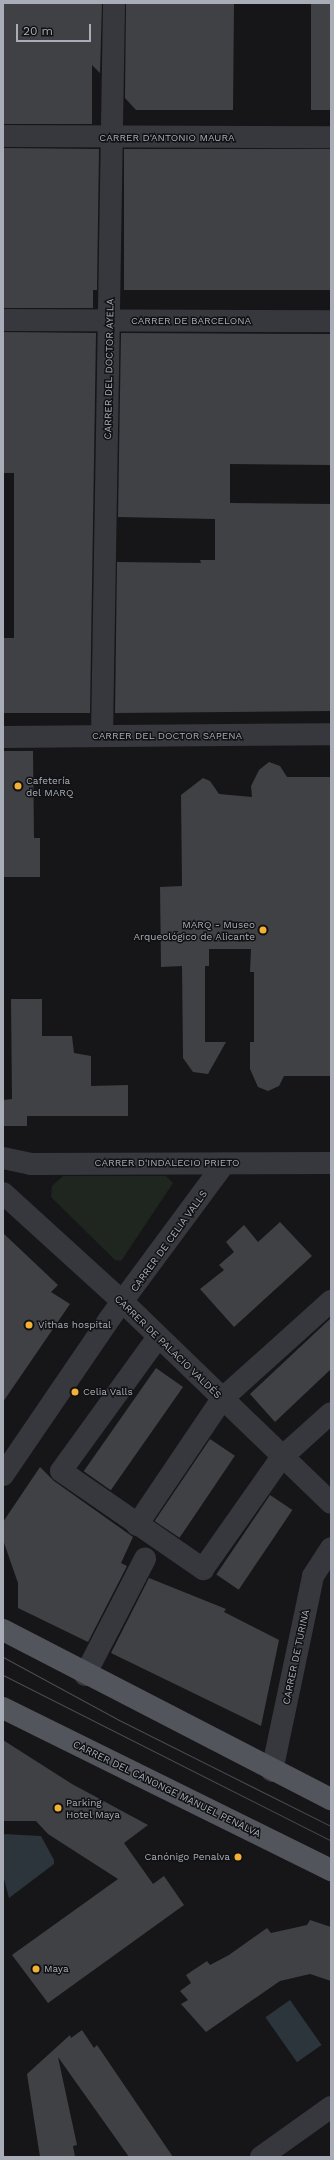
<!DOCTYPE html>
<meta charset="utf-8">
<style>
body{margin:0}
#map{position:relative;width:334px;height:2160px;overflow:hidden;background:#161618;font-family:"Work Sans",sans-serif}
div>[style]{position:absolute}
.green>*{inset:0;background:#1e261f}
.water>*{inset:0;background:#2c353c;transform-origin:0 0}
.building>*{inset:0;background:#404145;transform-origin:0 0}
.minor>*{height:22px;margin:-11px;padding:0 11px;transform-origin:11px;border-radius:11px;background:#37383d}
.tertiary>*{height:22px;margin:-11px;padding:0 11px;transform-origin:11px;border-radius:11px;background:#37383d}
.primary>*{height:22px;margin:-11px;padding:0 11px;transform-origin:11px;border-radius:11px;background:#53555c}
.tram>*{height:1px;margin:-0.5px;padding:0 0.5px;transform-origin:0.5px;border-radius:0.5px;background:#4a4c52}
.dots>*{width:11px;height:11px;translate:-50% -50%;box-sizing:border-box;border:2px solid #111113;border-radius:50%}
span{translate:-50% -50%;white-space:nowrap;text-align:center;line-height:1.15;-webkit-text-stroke:3px #111113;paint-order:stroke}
.street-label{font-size:10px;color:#a8adb8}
.poi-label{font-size:10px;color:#a8adb8}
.left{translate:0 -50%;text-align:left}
.right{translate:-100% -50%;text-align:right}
.frame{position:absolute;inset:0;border:4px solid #a8adb8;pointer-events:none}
.scale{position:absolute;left:16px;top:24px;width:75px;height:18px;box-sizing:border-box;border:2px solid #a8adb8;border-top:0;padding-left:5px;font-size:12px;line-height:14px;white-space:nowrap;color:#a8adb8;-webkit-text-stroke:3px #111113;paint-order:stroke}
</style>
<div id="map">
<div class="green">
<div style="clip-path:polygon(63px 1176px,166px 1176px,173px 1183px,121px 1261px,115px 1260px,51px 1197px,52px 1186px)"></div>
</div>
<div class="water">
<div style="clip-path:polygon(3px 1834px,41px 1836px,54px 1860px,54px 1864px,9px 1898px,3px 1875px)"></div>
<div style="left:290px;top:2000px;width:55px;height:30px;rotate:55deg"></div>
</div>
<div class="building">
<div style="clip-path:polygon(3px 3px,102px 3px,100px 73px,92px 65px,92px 124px,3px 124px)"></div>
<div style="clip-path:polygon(126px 3px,234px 3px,233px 110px,136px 110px,125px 98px)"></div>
<div style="left:311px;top:3px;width:20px;height:107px"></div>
<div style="clip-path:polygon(3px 148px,99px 149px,97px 290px,93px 290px,93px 308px,3px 308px)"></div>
<div style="left:124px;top:149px;width:207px;height:141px"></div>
<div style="clip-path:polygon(3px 332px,96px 333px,90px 713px,3px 713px,3px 638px,14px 638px,14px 473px,3px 473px)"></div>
<div style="clip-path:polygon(121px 333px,331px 334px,331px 465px,230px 464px,230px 503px,331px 504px,331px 711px,115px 713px,117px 562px,201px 563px,200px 560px,215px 560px,215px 519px,118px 517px)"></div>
<div style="clip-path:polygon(3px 751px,33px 751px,34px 838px,40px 838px,40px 877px,4px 877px)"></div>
<div style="clip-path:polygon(269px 762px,280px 766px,287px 777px,331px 777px,331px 1076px,284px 1076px,279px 1086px,268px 1091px,258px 1087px,250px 1069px,250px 1042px,254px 1042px,254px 972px,250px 972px,251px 949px,209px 949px,209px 966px,205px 966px,205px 1042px,226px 1042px,208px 1074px,193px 1072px,183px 1058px,182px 966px,161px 967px,160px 887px,182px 886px,181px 795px,203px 778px,210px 781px,219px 794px,252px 797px,251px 786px,259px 770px)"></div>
<div style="clip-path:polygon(11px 999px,42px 999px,42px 1036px,72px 1036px,74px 1053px,91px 1056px,91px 1086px,128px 1085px,128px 1116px,27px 1116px,27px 1126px,3px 1126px,3px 1100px,12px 1099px)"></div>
<div style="clip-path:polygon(280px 1222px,312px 1256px,234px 1327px,200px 1289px,224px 1270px,219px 1265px,234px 1252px,226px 1242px,244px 1225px,258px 1242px)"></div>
<div style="clip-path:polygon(3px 1233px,58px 1285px,51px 1292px,70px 1304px,3px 1402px)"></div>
<div style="clip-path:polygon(331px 1318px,331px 1369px,275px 1422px,250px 1394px)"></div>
<div style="left:156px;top:1368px;width:33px;height:126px;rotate:35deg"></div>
<div style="left:210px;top:1439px;width:30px;height:99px;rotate:34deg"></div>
<div style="clip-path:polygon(40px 1467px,54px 1481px,133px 1537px,121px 1563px,127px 1566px,88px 1642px,18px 1608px,18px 1583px,3px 1540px,3px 1522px)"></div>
<div style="left:270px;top:1495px;width:27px;height:96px;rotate:34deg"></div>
<div style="clip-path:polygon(149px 1578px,226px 1609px,224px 1612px,279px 1640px,261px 1726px,111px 1653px)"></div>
<div style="clip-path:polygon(3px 1740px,72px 1784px,148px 1825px,124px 1843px,153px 1884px,164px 1876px,184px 1905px,48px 2003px,12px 1955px,118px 1879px,48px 1834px,36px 1821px,3px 1821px)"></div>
<div style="clip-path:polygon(310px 1920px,331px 1927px,331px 1981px,310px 1974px,280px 1981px,206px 2032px,181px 2004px,188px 2000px,180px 1991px,191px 1983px,186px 1975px,207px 1961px,210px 1965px,229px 1955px,267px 1928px,271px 1933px,307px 1925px)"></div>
<div style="clip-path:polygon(82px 2030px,94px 2048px,97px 2045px,173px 2157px,129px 2157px,58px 2057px,77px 2145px,73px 2146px,75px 2157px,40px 2157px,27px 2074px,70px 2035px,71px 2038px)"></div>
</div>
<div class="minor">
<div style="left:3px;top:136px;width:328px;rotate:0.2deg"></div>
<div style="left:3px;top:320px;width:328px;rotate:0.2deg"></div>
<div style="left:102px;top:736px;width:733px;rotate:-89.06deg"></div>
<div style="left:3px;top:737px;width:328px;rotate:-0.5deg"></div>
<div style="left:3px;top:1193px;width:164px;rotate:42.3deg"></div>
<div style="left:124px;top:1303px;width:288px;rotate:44deg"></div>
<div style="left:158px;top:1337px;width:165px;rotate:125.9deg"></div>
<div style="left:61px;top:1471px;width:173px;rotate:34.6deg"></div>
<div style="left:203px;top:1569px;width:136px;rotate:-54.9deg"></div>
<div style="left:281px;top:1458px;width:67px;rotate:-42deg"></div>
<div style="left:3px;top:1475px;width:190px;rotate:-55.7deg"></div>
<div style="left:110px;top:1318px;width:192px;rotate:-53.5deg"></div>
<div style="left:137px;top:1525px;width:152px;rotate:-56deg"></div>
<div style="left:222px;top:1399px;width:147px;rotate:-42deg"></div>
<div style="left:85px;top:1675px;width:131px;rotate:-62.7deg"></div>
<div style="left:272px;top:1771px;width:199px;rotate:-78.1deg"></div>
<div style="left:313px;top:1576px;width:33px;rotate:-57deg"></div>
<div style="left:261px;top:2157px;width:86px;rotate:-35.5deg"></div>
</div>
<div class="tertiary">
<div style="left:3px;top:1158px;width:29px;rotate:12deg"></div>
<div style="left:31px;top:1164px;width:300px;rotate:-0.2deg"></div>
</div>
<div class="primary">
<div style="left:3px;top:1630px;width:369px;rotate:27.3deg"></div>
<div style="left:3px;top:1708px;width:366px;rotate:26.3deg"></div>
</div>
<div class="tram">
<div style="left:3px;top:1657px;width:132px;rotate:28.5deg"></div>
<div style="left:119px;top:1720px;width:237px;rotate:26.6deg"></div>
<div style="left:3px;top:1675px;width:368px;rotate:26.8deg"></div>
</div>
<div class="dots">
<div style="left:18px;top:786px;background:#f2b134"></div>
<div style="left:263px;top:930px;background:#f2b134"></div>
<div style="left:29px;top:1325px;background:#f2b134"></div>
<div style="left:75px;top:1392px;background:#f2b134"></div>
<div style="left:58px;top:1808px;background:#f2b134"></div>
<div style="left:238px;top:1857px;background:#f2b134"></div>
<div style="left:36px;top:1969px;background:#f2b134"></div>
</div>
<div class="street-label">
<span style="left:167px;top:138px">CARRER D'ANTONIO MAURA</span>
<span style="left:191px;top:321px">CARRER DE BARCELONA</span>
<span style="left:109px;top:369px;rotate:-89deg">CARRER DEL DOCTOR AYELA</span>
<span style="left:167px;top:736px">CARRER DEL DOCTOR SAPENA</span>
<span style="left:167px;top:1163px">CARRER D'INDALECIO PRIETO</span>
<span style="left:169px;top:1241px;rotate:-54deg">CARRER DE CELIA VALLS</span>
<span style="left:168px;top:1347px;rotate:44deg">CARRER DE PALACIO VALDÉS</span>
<span style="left:296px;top:1657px;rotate:-78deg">CARRER DE TURINA</span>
<span style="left:167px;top:1789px;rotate:26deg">CARRER DEL CANONGE MANUEL PENALVA</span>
</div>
<div class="poi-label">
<span class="left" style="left:26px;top:786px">Cafetería<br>del MARQ</span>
<span class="right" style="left:255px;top:930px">MARQ - Museo<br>Arqueológico de Alicante</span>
<span class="left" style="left:38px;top:1325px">Vithas hospital</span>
<span class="left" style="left:83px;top:1392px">Celia Valls</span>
<span class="left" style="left:66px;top:1808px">Parking<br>Hotel Maya</span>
<span class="right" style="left:230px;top:1857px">Canónigo Penalva</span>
<span class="left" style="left:44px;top:1969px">Maya</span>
</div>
<div class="frame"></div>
<div class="scale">20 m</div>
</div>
